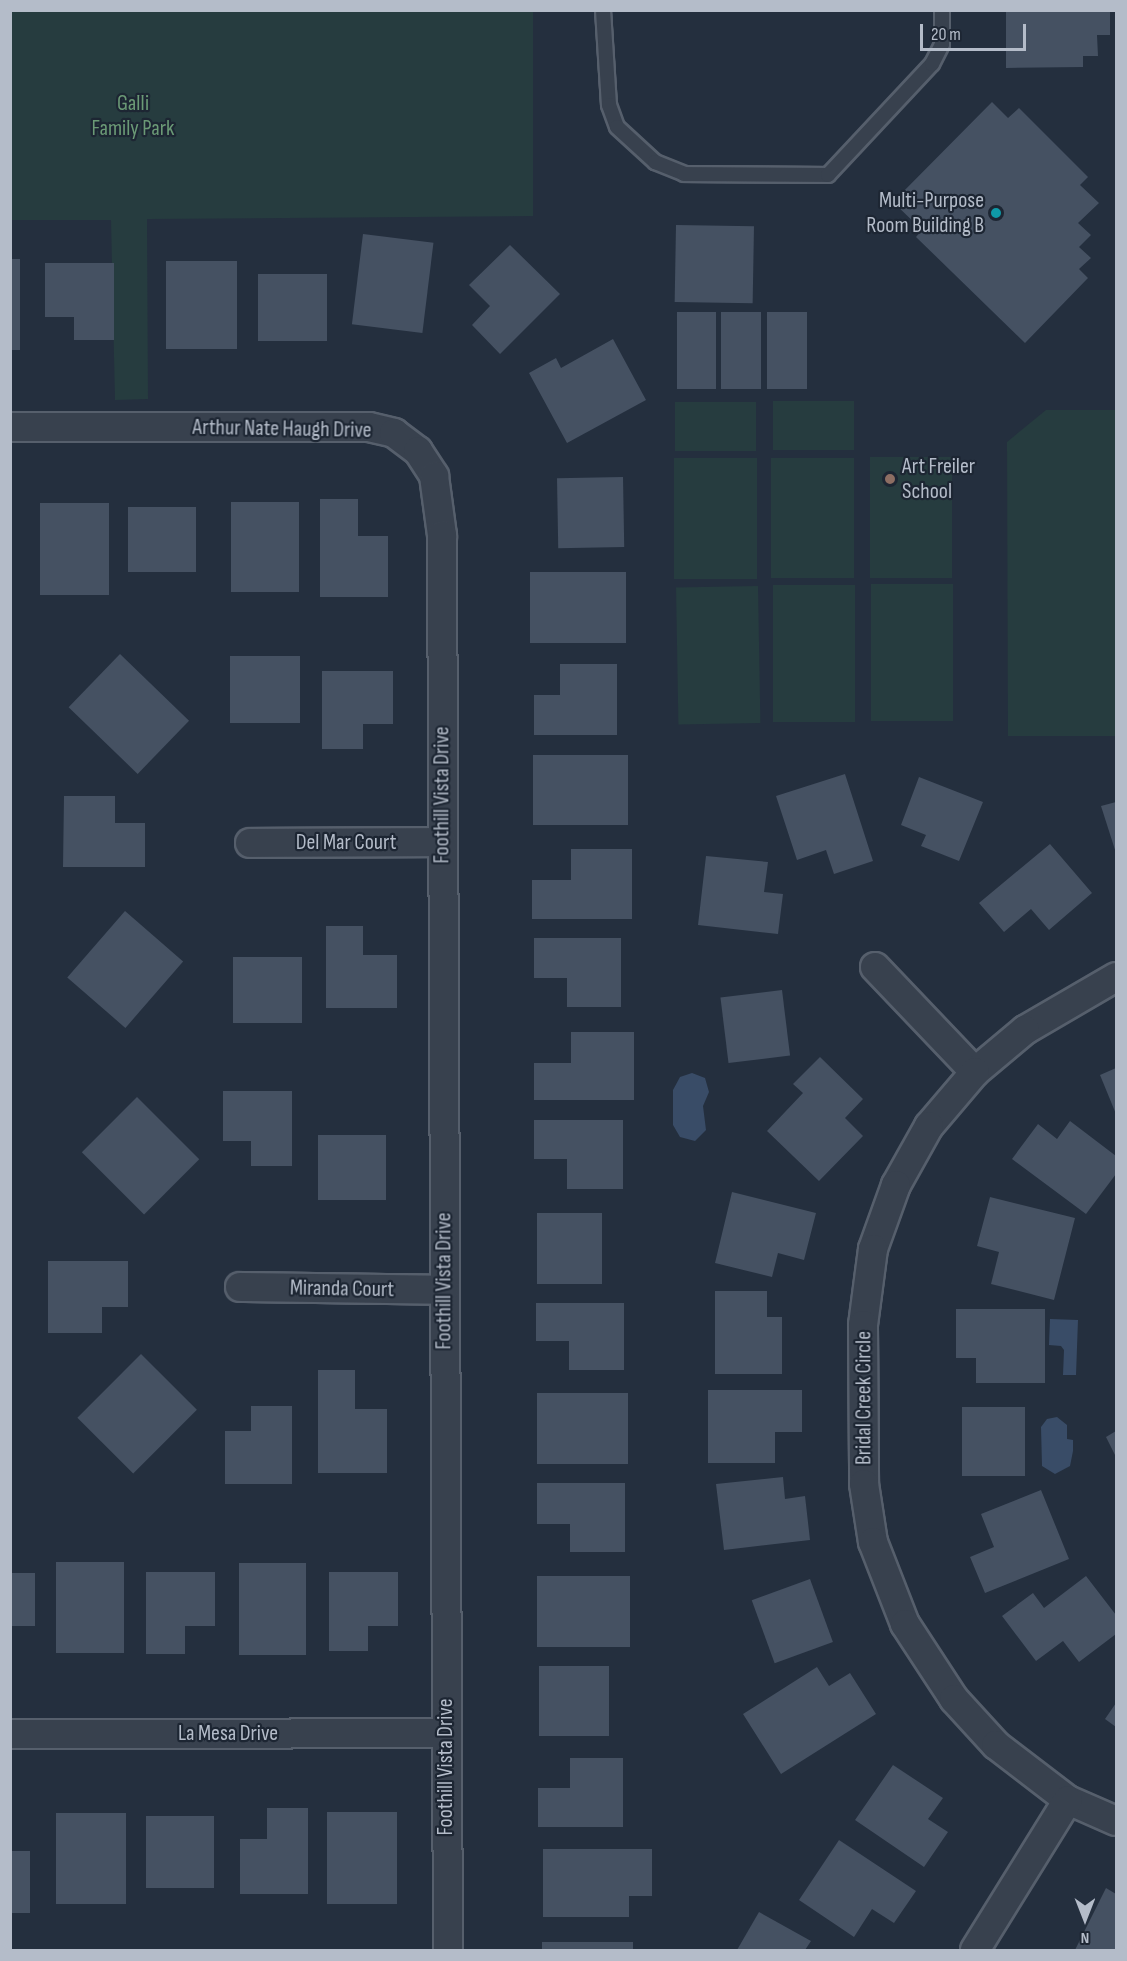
<!DOCTYPE html>
<style>
body{margin:0}
#map{position:relative;width:1127px;height:1961px;overflow:hidden;background:#242f3e;font-family:"Sofia Sans Condensed",sans-serif}
div>[style]{position:absolute}
.green>*{inset:0;background:#263c3f;transform-origin:0 0}
.water>*{inset:0;background:#394c67}
.building>*{inset:0;background:#455162;transform-origin:0 0}
.roads{filter:drop-shadow(2px 0 #565f6c) drop-shadow(-2px 0 #565f6c) drop-shadow(0 2px #565f6c) drop-shadow(0 -2px #565f6c)}
.lane>*{height:14px;margin:-7px;padding:0 7px;transform-origin:7px;border-radius:7px;background:#38414e}
.street>*{height:28px;margin:-14px;padding:0 14px;transform-origin:14px;border-radius:14px;background:#38414e}
.dots>*{width:16px;height:16px;translate:-50% -50%;box-sizing:border-box;border:3px solid #1d2633;border-radius:50%}
span{translate:-50% -50%;white-space:nowrap;text-align:center;line-height:1.15;-webkit-text-stroke:4.5px #1d2633;paint-order:stroke}
.park-label{font-size:22px;color:#6b9a76}
.poi-label{font-size:22px;color:#b4bcc9}
.right{translate:-100% -50%;text-align:right}
.left{translate:0 -50%;text-align:left}
.street-label{font-size:22px;color:#b4bcc9}
.frame{position:absolute;inset:0;border:12px solid #b4bcc9;pointer-events:none}
.north{position:absolute;left:1055px;top:1889px;width:60px;height:60px;-webkit-text-stroke:4px #1d2633;paint-order:stroke;rotate:180deg;font-size:16px;font-weight:700;line-height:24px;text-align:center;color:#b4bcc9}
.north::after{content:'';display:block;margin:auto;width:21px;height:27px;background:#b4bcc9;clip-path:polygon(50% 0,100% 100%,50% 72%,0 100%)}
.scale{position:absolute;left:920px;top:24px;width:106px;height:27px;box-sizing:border-box;border:3px solid #b4bcc9;border-top:0;padding-left:8px;font-size:18px;line-height:21px;white-space:nowrap;color:#b4bcc9;-webkit-text-stroke:4px #1d2633;paint-order:stroke}
</style>
<div id="map">
<div class="green">
<div style="clip-path:polygon(10px 11px,533px 11px,533px 216px,147px 219px,148px 399px,115px 400px,111px 220px,11px 220px)"></div>
<div style="left:854px;top:401px;width:49px;height:81px;rotate:90deg"></div>
<div style="left:675px;top:402px;width:81px;height:49px"></div>
<div style="clip-path:polygon(1046px 410px,1116px 410px,1116px 736px,1008px 736px,1007px 442px)"></div>
<div style="left:952px;top:457px;width:121px;height:82px;rotate:90deg"></div>
<div style="left:757px;top:458px;width:121px;height:83px;rotate:90deg"></div>
<div style="left:854px;top:458px;width:120px;height:83px;rotate:90deg"></div>
<div style="left:953px;top:584px;width:137px;height:82px;rotate:90deg"></div>
<div style="left:855px;top:585px;width:137px;height:82px;rotate:90deg"></div>
<div style="left:758px;top:586px;width:137px;height:82px;rotate:89deg"></div>
</div>
<div class="water">
<div style="clip-path:polygon(692px 1073px,705px 1078px,709px 1092px,703px 1106px,706px 1130px,695px 1141px,680px 1137px,673px 1125px,673px 1090px,680px 1077px)"></div>
<div style="clip-path:polygon(1050px 1319px,1078px 1320px,1076px 1375px,1063px 1375px,1064px 1350px,1061px 1346px,1049px 1345px)"></div>
<div style="clip-path:polygon(1057px 1417px,1067px 1425px,1067px 1439px,1073px 1440px,1073px 1451px,1070px 1466px,1055px 1474px,1042px 1466px,1041px 1427px,1047px 1419px)"></div>
</div>
<div class="building">
<div style="clip-path:polygon(1006px 10px,1110px 10px,1110px 35px,1097px 35px,1098px 56px,1083px 56px,1083px 67px,1006px 68px)"></div>
<div style="clip-path:polygon(992px 102px,1008px 118px,1019px 108px,1088px 177px,1080px 185px,1099px 203px,1078px 223px,1091px 235px,1079px 247px,1091px 258px,1079px 269px,1088px 278px,1025px 343px,916px 237px,922px 230px,893px 202px)"></div>
<div style="left:676px;top:225px;width:78px;height:77px;rotate:1deg"></div>
<div style="left:363px;top:234px;width:71px;height:91px;rotate:7deg"></div>
<div style="clip-path:polygon(510px 245px,560px 294px,500px 354px,472px 325px,490px 306px,469px 285px)"></div>
<div style="left:10px;top:259px;width:10px;height:91px"></div>
<div style="left:166px;top:261px;width:71px;height:88px"></div>
<div style="clip-path:polygon(45px 263px,114px 263px,114px 340px,74px 340px,74px 317px,45px 317px)"></div>
<div style="left:258px;top:274px;width:69px;height:67px"></div>
<div style="left:677px;top:312px;width:39px;height:77px"></div>
<div style="left:721px;top:312px;width:40px;height:77px"></div>
<div style="left:767px;top:312px;width:40px;height:77px"></div>
<div style="clip-path:polygon(613px 339px,646px 400px,567px 443px,529px 373px,556px 358px,561px 368px)"></div>
<div style="left:623px;top:477px;width:70px;height:66px;rotate:89deg"></div>
<div style="clip-path:polygon(320px 499px,358px 499px,358px 536px,388px 536px,388px 597px,320px 597px)"></div>
<div style="left:231px;top:502px;width:68px;height:90px"></div>
<div style="left:40px;top:503px;width:69px;height:92px"></div>
<div style="left:128px;top:507px;width:68px;height:65px"></div>
<div style="left:530px;top:572px;width:96px;height:71px"></div>
<div style="left:120px;top:654px;width:96px;height:74px;rotate:44deg"></div>
<div style="left:230px;top:656px;width:70px;height:67px"></div>
<div style="clip-path:polygon(560px 664px,617px 664px,617px 735px,534px 735px,534px 695px,560px 695px)"></div>
<div style="clip-path:polygon(322px 671px,393px 671px,393px 724px,363px 724px,363px 749px,322px 749px)"></div>
<div style="left:533px;top:755px;width:95px;height:70px"></div>
<div style="clip-path:polygon(845px 774px,873px 861px,834px 874px,826px 850px,797px 860px,776px 796px)"></div>
<div style="clip-path:polygon(919px 777px,983px 802px,959px 861px,921px 846px,926px 835px,901px 825px)"></div>
<div style="clip-path:polygon(64px 796px,115px 796px,115px 823px,145px 823px,145px 867px,63px 867px)"></div>
<div style="clip-path:polygon(1116px 802px,1116px 853px,1101px 806px)"></div>
<div style="clip-path:polygon(1050px 844px,1092px 893px,1049px 930px,1031px 909px,1004px 932px,979px 903px)"></div>
<div style="clip-path:polygon(571px 849px,632px 849px,632px 919px,532px 919px,532px 880px,571px 880px)"></div>
<div style="clip-path:polygon(706px 856px,768px 862px,764px 892px,783px 894px,778px 934px,698px 925px)"></div>
<div style="left:125px;top:911px;width:77px;height:88px;rotate:41deg"></div>
<div style="clip-path:polygon(326px 926px,363px 926px,363px 955px,397px 955px,397px 1008px,326px 1008px)"></div>
<div style="clip-path:polygon(534px 938px,621px 938px,621px 1007px,567px 1007px,567px 978px,534px 978px)"></div>
<div style="left:233px;top:957px;width:69px;height:66px"></div>
<div style="left:782px;top:990px;width:66px;height:62px;rotate:83deg"></div>
<div style="clip-path:polygon(571px 1032px,634px 1032px,634px 1100px,534px 1100px,534px 1063px,571px 1063px)"></div>
<div style="clip-path:polygon(820px 1057px,863px 1099px,845px 1118px,863px 1136px,819px 1181px,767px 1131px,803px 1093px,793px 1084px)"></div>
<div style="clip-path:polygon(1116px 1068px,1116px 1114px,1100px 1075px)"></div>
<div style="clip-path:polygon(223px 1091px,292px 1091px,292px 1166px,251px 1166px,251px 1141px,223px 1141px)"></div>
<div style="left:137px;top:1097px;width:88px;height:78px;rotate:45deg"></div>
<div style="clip-path:polygon(534px 1120px,623px 1120px,623px 1189px,567px 1189px,567px 1159px,534px 1159px)"></div>
<div style="clip-path:polygon(1070px 1121px,1116px 1156px,1116px 1174px,1086px 1214px,1012px 1159px,1038px 1124px,1057px 1139px)"></div>
<div style="left:318px;top:1135px;width:68px;height:65px"></div>
<div style="clip-path:polygon(732px 1192px,816px 1213px,804px 1260px,778px 1253px,772px 1277px,715px 1263px)"></div>
<div style="clip-path:polygon(990px 1197px,1075px 1218px,1054px 1300px,991px 1284px,999px 1252px,977px 1246px)"></div>
<div style="left:537px;top:1213px;width:65px;height:71px"></div>
<div style="clip-path:polygon(48px 1261px,128px 1261px,128px 1307px,102px 1307px,102px 1333px,48px 1333px)"></div>
<div style="clip-path:polygon(715px 1291px,767px 1291px,767px 1317px,782px 1317px,782px 1374px,715px 1374px)"></div>
<div style="clip-path:polygon(536px 1303px,624px 1303px,624px 1370px,569px 1370px,569px 1341px,536px 1341px)"></div>
<div style="clip-path:polygon(956px 1309px,1045px 1309px,1045px 1383px,976px 1383px,976px 1358px,956px 1358px)"></div>
<div style="left:141px;top:1354px;width:79px;height:90px;rotate:45deg"></div>
<div style="clip-path:polygon(318px 1370px,355px 1370px,355px 1409px,387px 1409px,387px 1473px,318px 1473px)"></div>
<div style="clip-path:polygon(708px 1390px,802px 1390px,802px 1432px,775px 1432px,775px 1463px,708px 1463px)"></div>
<div style="left:537px;top:1393px;width:91px;height:71px"></div>
<div style="clip-path:polygon(251px 1406px,292px 1406px,292px 1484px,225px 1484px,225px 1431px,251px 1431px)"></div>
<div style="left:962px;top:1407px;width:63px;height:69px"></div>
<div style="clip-path:polygon(1116px 1431px,1116px 1457px,1106px 1437px)"></div>
<div style="clip-path:polygon(783px 1477px,785px 1499px,805px 1496px,810px 1540px,724px 1550px,716px 1484px)"></div>
<div style="clip-path:polygon(537px 1483px,625px 1483px,625px 1552px,570px 1552px,570px 1524px,537px 1524px)"></div>
<div style="clip-path:polygon(1041px 1490px,1069px 1559px,985px 1593px,970px 1557px,994px 1547px,981px 1514px)"></div>
<div style="left:56px;top:1562px;width:68px;height:91px"></div>
<div style="left:239px;top:1563px;width:67px;height:92px"></div>
<div style="clip-path:polygon(146px 1572px,215px 1572px,215px 1626px,185px 1626px,185px 1654px,146px 1654px)"></div>
<div style="clip-path:polygon(329px 1572px,398px 1572px,398px 1626px,368px 1626px,368px 1651px,329px 1651px)"></div>
<div style="left:10px;top:1573px;width:25px;height:53px"></div>
<div style="left:537px;top:1576px;width:93px;height:71px"></div>
<div style="clip-path:polygon(1086px 1576px,1116px 1615px,1116px 1634px,1079px 1662px,1063px 1641px,1036px 1661px,1002px 1616px,1033px 1593px,1044px 1608px)"></div>
<div style="left:810px;top:1579px;width:67px;height:62px;rotate:70deg"></div>
<div style="left:539px;top:1666px;width:70px;height:70px"></div>
<div style="clip-path:polygon(817px 1667px,829px 1686px,850px 1673px,876px 1714px,781px 1774px,743px 1714px)"></div>
<div style="clip-path:polygon(1116px 1703px,1116px 1727px,1105px 1719px)"></div>
<div style="clip-path:polygon(570px 1758px,623px 1758px,623px 1827px,538px 1827px,538px 1788px,570px 1788px)"></div>
<div style="clip-path:polygon(893px 1765px,943px 1798px,928px 1819px,948px 1832px,924px 1867px,855px 1820px)"></div>
<div style="clip-path:polygon(267px 1808px,308px 1808px,308px 1894px,240px 1894px,240px 1839px,267px 1839px)"></div>
<div style="left:327px;top:1812px;width:70px;height:92px"></div>
<div style="left:56px;top:1813px;width:70px;height:91px"></div>
<div style="left:146px;top:1816px;width:68px;height:72px"></div>
<div style="clip-path:polygon(839px 1840px,916px 1891px,894px 1923px,872px 1909px,854px 1937px,799px 1900px)"></div>
<div style="clip-path:polygon(543px 1849px,652px 1849px,652px 1896px,629px 1896px,629px 1917px,543px 1917px)"></div>
<div style="left:10px;top:1851px;width:20px;height:62px"></div>
<div style="clip-path:polygon(1106px 1888px,1116px 1894px,1116px 1950px,1075px 1950px)"></div>
<div style="clip-path:polygon(759px 1912px,811px 1941px,805px 1950px,737px 1950px)"></div>
<div style="left:542px;top:1942px;width:91px;height:8px"></div>
</div>
<div class="roads">
<div class="lane">
<div style="left:603px;top:10px;width:95px;rotate:86.4deg"></div>
<div style="left:609px;top:105px;width:23px;rotate:70deg"></div>
<div style="left:617px;top:127px;width:52px;rotate:42.6deg"></div>
<div style="left:655px;top:162px;width:31px;rotate:22deg"></div>
<div style="left:684px;top:174px;width:144px;rotate:0.4deg"></div>
<div style="left:828px;top:175px;width:152px;rotate:-46.9deg"></div>
<div style="left:932px;top:64px;width:22px;rotate:-63deg"></div>
<div style="left:942px;top:44px;width:34px;rotate:-90deg"></div>
</div>
<div class="street">
<div style="left:10px;top:427px;width:359px"></div>
<div style="left:369px;top:427px;width:26px;rotate:13deg"></div>
<div style="left:394px;top:433px;width:30px;rotate:37deg"></div>
<div style="left:418px;top:451px;width:30px;rotate:57deg"></div>
<div style="left:434px;top:476px;width:60px;rotate:82.3deg"></div>
<div style="left:442px;top:535px;width:1415px;rotate:89.76deg"></div>
<div style="left:250px;top:843px;width:192px;rotate:-0.3deg"></div>
<div style="left:875px;top:967px;width:145px;rotate:46.4deg"></div>
<div style="left:1116px;top:977px;width:105px;rotate:149.8deg"></div>
<div style="left:1025px;top:1030px;width:65px;rotate:140deg"></div>
<div style="left:975px;top:1072px;width:71px;rotate:130.4deg"></div>
<div style="left:929px;top:1126px;width:68px;rotate:119.2deg"></div>
<div style="left:896px;top:1185px;width:68px;rotate:109.8deg"></div>
<div style="left:873px;top:1249px;width:77px;rotate:97.5deg"></div>
<div style="left:863px;top:1325px;width:159px;rotate:89.6deg"></div>
<div style="left:864px;top:1484px;width:59px;rotate:81.2deg"></div>
<div style="left:873px;top:1542px;width:88px;rotate:68.7deg"></div>
<div style="left:905px;top:1624px;width:90px;rotate:56.8deg"></div>
<div style="left:954px;top:1699px;width:62px;rotate:47.6deg"></div>
<div style="left:996px;top:1745px;width:91px;rotate:37.4deg"></div>
<div style="left:1068px;top:1800px;width:52px;rotate:23.6deg"></div>
<div style="left:240px;top:1287px;width:204px;rotate:0.8deg"></div>
<div style="left:10px;top:1734px;width:435px;rotate:-0.1deg"></div>
<div style="left:975px;top:1950px;width:176px;rotate:-58.2deg"></div>
</div>
</div>
<div class="dots">
<div style="left:996px;top:213px;background:#0f9aa8"></div>
<div style="left:890px;top:479px;background:#8d6e63"></div>
</div>
<div class="park-label">
<span style="left:133px;top:116px">Galli<br>Family Park</span>
</div>
<div class="poi-label">
<span class="right" style="left:984px;top:213px">Multi-Purpose<br>Room Building B</span>
<span class="left" style="left:902px;top:479px">Art Freiler<br>School</span>
</div>
<div class="street-label">
<span style="left:282px;top:429px;rotate:1deg">Arthur Nate Haugh Drive</span>
<span style="left:442px;top:795px;rotate:-90deg">Foothill Vista Drive</span>
<span style="left:346px;top:843px">Del Mar Court</span>
<span style="left:444px;top:1281px;rotate:-90deg">Foothill Vista Drive</span>
<span style="left:342px;top:1289px;rotate:1deg">Miranda Court</span>
<span style="left:864px;top:1398px;rotate:-90deg">Bridal Creek Circle</span>
<span style="left:228px;top:1734px">La Mesa Drive</span>
<span style="left:446px;top:1767px;rotate:-90deg">Foothill Vista Drive</span>
</div>
<div class="frame"></div>
<div class="north">N</div>
<div class="scale">20 m</div>
</div>
